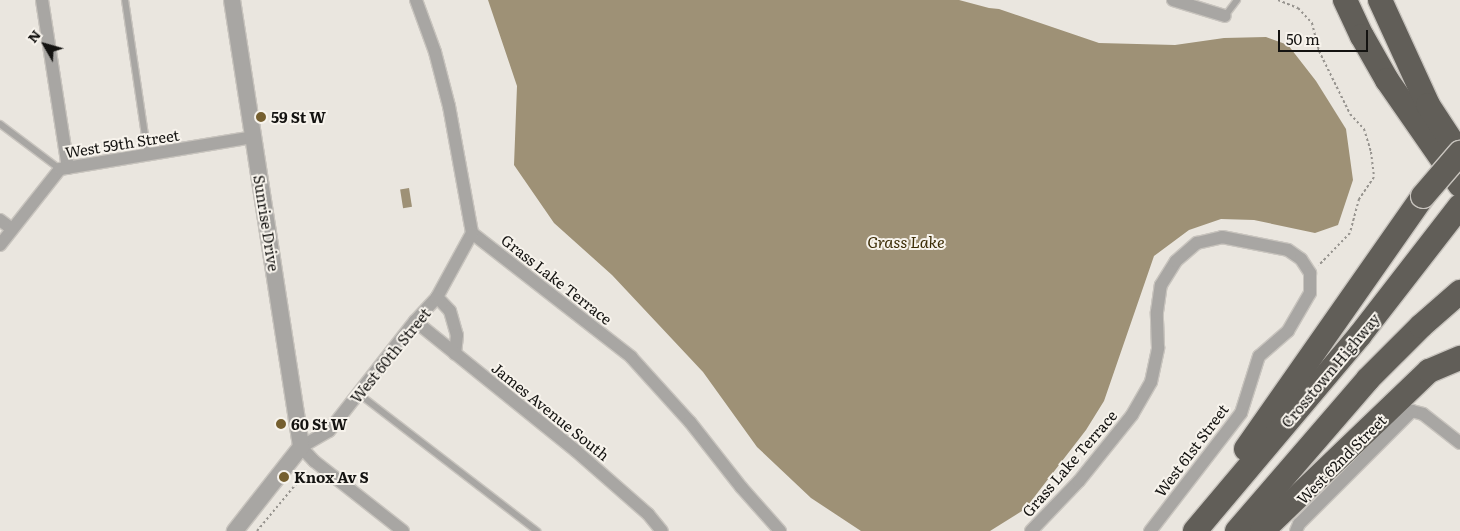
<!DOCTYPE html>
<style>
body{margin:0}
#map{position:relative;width:1460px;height:531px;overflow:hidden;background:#eae6df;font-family:Literata,serif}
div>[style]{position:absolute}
.water>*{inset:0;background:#9e9176;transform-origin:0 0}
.path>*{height:2px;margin-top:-1px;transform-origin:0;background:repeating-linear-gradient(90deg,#97948f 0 2.5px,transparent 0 5px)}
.roads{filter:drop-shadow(1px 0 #c8c4be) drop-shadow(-1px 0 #c8c4be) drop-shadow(0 1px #c8c4be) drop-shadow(0 -1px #c8c4be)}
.service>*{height:6px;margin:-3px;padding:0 3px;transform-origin:3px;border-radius:3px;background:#a8a6a3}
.minor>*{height:12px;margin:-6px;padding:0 6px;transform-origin:6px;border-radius:6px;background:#a8a6a3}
.tertiary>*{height:16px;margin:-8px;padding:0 8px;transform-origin:8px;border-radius:8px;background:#a8a6a3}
.motorway>*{height:24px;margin:-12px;padding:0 12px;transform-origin:12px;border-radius:12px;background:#615e58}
.bridges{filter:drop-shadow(1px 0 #c8c4be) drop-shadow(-1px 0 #c8c4be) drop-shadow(0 1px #c8c4be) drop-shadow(0 -1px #c8c4be)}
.motorway-bridge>*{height:24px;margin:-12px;padding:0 12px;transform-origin:12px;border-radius:12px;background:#615e58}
.dots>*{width:14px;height:14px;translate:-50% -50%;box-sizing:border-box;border:2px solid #f7f3ec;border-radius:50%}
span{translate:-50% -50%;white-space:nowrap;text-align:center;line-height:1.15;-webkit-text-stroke:4px #f7f3ec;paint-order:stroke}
.poi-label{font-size:15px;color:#141311;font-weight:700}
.left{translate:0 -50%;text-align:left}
.street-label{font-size:15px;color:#141311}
.water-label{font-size:16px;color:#3b2c05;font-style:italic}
.north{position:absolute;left:20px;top:20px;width:50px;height:50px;-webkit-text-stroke:4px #f7f3ec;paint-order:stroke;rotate:308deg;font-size:14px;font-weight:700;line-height:20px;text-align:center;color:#141311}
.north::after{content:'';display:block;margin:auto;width:18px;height:22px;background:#141311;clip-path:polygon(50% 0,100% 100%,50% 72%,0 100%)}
.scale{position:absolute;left:1278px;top:30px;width:90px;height:22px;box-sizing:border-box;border:2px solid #141311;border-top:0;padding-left:6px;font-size:15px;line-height:18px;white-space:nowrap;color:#141311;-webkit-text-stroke:4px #f7f3ec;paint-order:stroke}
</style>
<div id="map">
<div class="water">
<div style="clip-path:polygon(488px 0,959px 0,989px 8px,999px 9px,1099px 43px,1175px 45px,1224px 38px,1266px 37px,1288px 45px,1316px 81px,1346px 129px,1353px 180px,1338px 225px,1315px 233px,1254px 220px,1221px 219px,1189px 230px,1154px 256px,1104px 401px,1086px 430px,1025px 509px,990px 531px,861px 531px,811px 498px,757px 447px,703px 372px,612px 275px,554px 223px,514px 165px,517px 86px)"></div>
<div style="left:409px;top:188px;width:19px;height:9px;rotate:81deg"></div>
</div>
<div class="path">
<div style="left:1278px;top:0;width:22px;rotate:22deg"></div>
<div style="left:1298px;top:8px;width:21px;rotate:47deg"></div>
<div style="left:1312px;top:23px;width:29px;rotate:76deg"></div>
<div style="left:1319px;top:51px;width:70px;rotate:63.8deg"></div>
<div style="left:1350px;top:114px;width:21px;rotate:47deg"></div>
<div style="left:1364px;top:129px;width:24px;rotate:73deg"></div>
<div style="left:1371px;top:152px;width:25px;rotate:83deg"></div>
<div style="left:1374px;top:177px;width:27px;rotate:124deg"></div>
<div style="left:1359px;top:199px;width:35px;rotate:105deg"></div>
<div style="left:1350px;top:233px;width:45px;rotate:134.1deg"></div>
<div style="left:257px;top:531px;width:77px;rotate:-50.3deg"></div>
<div style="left:306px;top:472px;width:4px;rotate:-153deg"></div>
</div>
<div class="roads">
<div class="service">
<div style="left:125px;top:0;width:157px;rotate:81.6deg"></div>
<div style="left:1225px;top:16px;width:20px;rotate:-53deg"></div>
<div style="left:0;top:124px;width:75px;rotate:36.9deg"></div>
<div style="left:359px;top:394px;width:225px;rotate:37.6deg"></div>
</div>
<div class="minor">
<div style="left:42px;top:0;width:170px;rotate:81.2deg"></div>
<div style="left:416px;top:0;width:55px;rotate:69.9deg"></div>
<div style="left:435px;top:52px;width:56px;rotate:75.5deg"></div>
<div style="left:449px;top:106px;width:129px;rotate:79.7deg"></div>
<div style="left:472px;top:233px;width:202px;rotate:37.9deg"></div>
<div style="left:631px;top:357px;width:88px;rotate:47.8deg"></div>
<div style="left:690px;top:422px;width:83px;rotate:51.9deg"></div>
<div style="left:741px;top:487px;width:59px;rotate:48.4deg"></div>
<div style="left:1173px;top:0;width:54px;rotate:17.1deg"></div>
<div style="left:0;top:220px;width:15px;rotate:37deg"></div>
<div style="left:0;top:245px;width:97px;rotate:-51.7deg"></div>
<div style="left:60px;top:169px;width:197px;rotate:-9.4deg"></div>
<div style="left:437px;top:297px;width:19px;rotate:47deg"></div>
<div style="left:450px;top:311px;width:25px;rotate:74deg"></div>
<div style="left:457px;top:335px;width:19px;rotate:96deg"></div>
<div style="left:415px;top:321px;width:207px;rotate:38.9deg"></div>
<div style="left:576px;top:451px;width:96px;rotate:41.2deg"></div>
<div style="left:648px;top:514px;width:22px;rotate:51deg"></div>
<div style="left:403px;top:531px;width:113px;rotate:-141.8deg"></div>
<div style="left:314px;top:461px;width:19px;rotate:-133deg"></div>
<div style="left:301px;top:447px;width:32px;rotate:-30deg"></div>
<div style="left:329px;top:431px;width:140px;rotate:-52deg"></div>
<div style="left:415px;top:321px;width:33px;rotate:-47deg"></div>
<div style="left:437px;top:297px;width:73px;rotate:-61.3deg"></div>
<div style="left:1031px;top:531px;width:69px;rotate:-46.2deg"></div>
<div style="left:1079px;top:481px;width:85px;rotate:-51.2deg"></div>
<div style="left:1132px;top:415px;width:38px;rotate:-60deg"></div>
<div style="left:1151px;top:382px;width:35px;rotate:-78deg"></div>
<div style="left:1158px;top:348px;width:36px;rotate:-92deg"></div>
<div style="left:1157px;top:312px;width:27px;rotate:-82deg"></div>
<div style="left:1161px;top:285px;width:28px;rotate:-58deg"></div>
<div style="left:1176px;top:261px;width:28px;rotate:-41deg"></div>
<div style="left:1197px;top:243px;width:26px;rotate:-13deg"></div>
<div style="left:1222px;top:237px;width:67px;rotate:11.1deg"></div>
<div style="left:1288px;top:250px;width:16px;rotate:35deg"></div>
<div style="left:1301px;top:259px;width:17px;rotate:57deg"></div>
<div style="left:1310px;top:273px;width:20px;rotate:90deg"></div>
<div style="left:1310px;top:293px;width:44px;rotate:120.1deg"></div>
<div style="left:1288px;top:331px;width:38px;rotate:139deg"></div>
<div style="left:1259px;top:356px;width:60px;rotate:107.5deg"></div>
<div style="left:1241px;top:413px;width:149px;rotate:127.6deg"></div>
<div style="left:1296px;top:531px;width:8px;rotate:-67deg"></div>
<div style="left:1299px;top:524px;width:160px;rotate:-45deg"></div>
<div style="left:1412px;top:411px;width:11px;rotate:15deg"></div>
<div style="left:1423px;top:414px;width:47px;rotate:38.1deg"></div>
</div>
<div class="tertiary">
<div style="left:232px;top:0;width:452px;rotate:81.2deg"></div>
<div style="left:301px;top:447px;width:107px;rotate:128.2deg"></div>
</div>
<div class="motorway">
<div style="left:1345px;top:0;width:40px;rotate:65deg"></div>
<div style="left:1362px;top:36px;width:51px;rotate:60.4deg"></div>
<div style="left:1387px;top:80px;width:128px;rotate:55.2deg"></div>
<div style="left:1380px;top:0;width:115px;rotate:65.4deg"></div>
<div style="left:1428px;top:105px;width:59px;rotate:56.9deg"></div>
<div style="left:1246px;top:449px;width:309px;rotate:-55deg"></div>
<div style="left:1195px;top:531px;width:256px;rotate:-49.9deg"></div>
<div style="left:1360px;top:335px;width:163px;rotate:-52.2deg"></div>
<div style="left:1237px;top:531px;width:201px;rotate:-49.2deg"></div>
<div style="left:1368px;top:379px;width:75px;rotate:-45deg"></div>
<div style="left:1421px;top:326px;width:52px;rotate:-41.1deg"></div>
<div style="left:1262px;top:531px;width:231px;rotate:-43.8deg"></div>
<div style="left:1429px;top:371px;width:34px;rotate:-23deg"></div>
</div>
</div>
<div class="bridges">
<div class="motorway-bridge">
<div style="left:1423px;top:196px;width:57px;rotate:-49.3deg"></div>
</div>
</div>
<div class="dots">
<div style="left:261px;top:117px;background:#755f2f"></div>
<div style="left:281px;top:424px;background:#755f2f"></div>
<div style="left:284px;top:477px;background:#755f2f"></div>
</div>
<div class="poi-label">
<span class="left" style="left:271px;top:117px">59 St W</span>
<span class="left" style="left:291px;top:424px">60 St W</span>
<span class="left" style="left:294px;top:477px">Knox Av S</span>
</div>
<div class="street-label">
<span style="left:122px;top:143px;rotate:-9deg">West 59th Street</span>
<span style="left:267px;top:223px;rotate:81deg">Sunrise Drive</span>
<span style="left:557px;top:279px;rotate:38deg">Grass Lake Terrace</span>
<span style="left:390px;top:355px;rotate:-51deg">West 60th Street</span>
<span style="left:1330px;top:370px;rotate:-50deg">Crosstown Highway</span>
<span style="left:551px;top:411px;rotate:39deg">James Avenue South</span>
<span style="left:1191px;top:450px;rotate:-53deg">West 61st Street</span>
<span style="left:1341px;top:459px;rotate:-45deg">West 62nd Street</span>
<span style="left:1069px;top:463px;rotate:-49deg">Grass Lake Terrace</span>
</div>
<div class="water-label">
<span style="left:906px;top:241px">Grass Lake</span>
</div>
<div class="north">N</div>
<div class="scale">50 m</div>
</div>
